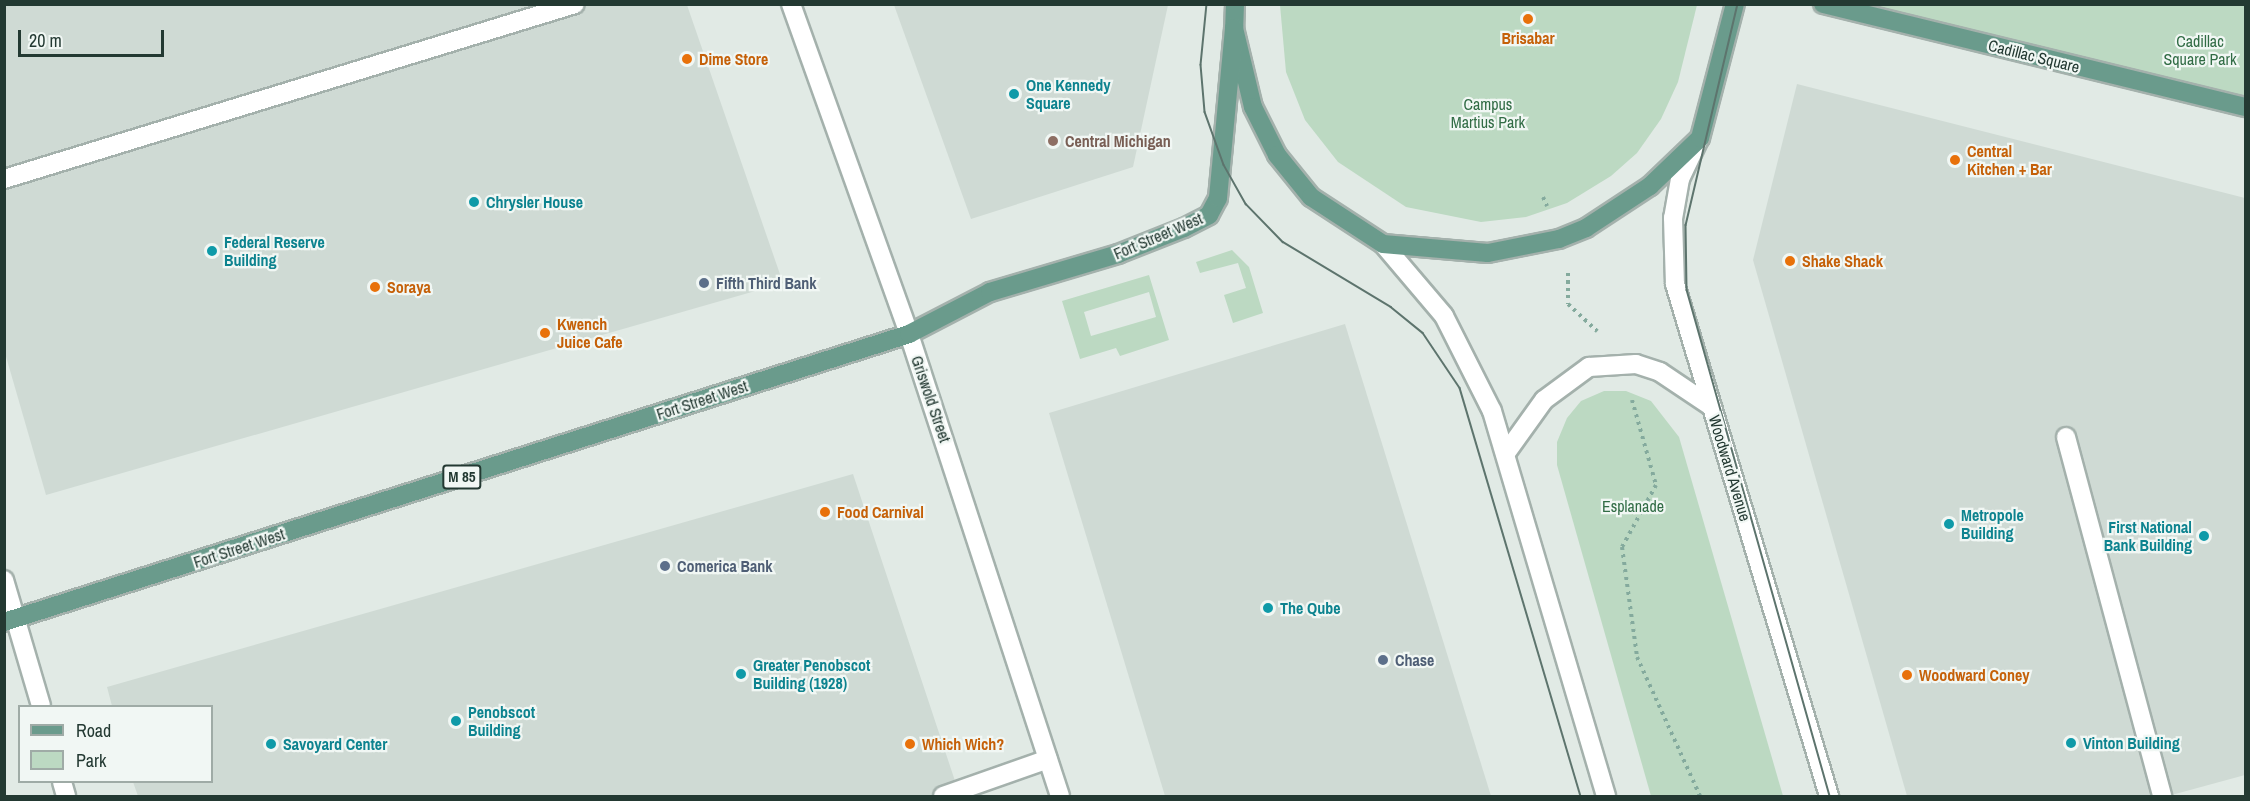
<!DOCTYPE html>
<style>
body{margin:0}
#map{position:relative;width:2250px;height:801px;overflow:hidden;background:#e1eae5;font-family:"Archivo Narrow",sans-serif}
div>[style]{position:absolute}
.built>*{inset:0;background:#cfdad4}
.green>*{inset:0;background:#bcd9c2}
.path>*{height:4px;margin-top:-2px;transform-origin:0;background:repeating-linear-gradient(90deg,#84aa9d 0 3px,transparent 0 7.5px)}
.roads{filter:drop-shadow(2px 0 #a4b1ac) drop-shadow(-2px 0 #a4b1ac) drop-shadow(0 2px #a4b1ac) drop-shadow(0 -2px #a4b1ac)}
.service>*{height:18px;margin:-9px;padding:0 9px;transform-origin:9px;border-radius:9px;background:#fff}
.pedestrian>*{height:18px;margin:-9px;padding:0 9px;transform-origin:9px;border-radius:9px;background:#fff}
.minor>*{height:18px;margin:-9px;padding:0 9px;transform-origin:9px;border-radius:9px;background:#fff}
.tertiary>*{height:18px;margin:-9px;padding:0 9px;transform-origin:9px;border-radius:9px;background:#fff}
.primary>*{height:18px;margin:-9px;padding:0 9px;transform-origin:9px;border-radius:9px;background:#6a9b8c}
.tram>*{height:1.5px;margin:-0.75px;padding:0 0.75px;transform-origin:0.75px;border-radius:0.75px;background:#5d746d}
.dots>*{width:16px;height:16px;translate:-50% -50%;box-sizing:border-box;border:3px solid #f1f7f4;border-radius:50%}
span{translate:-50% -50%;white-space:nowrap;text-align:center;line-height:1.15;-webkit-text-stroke:4.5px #f1f7f4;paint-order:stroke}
.shield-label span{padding:2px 4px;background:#f1f7f4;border:2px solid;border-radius:4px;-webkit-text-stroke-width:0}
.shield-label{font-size:15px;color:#233932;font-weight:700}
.food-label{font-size:16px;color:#c56008;font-weight:700}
.left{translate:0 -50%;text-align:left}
.park-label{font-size:16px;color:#316c45}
.street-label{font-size:16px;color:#233932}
.culture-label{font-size:16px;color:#0d838f;font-weight:700}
.right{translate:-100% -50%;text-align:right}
.education-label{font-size:16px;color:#785e54;font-weight:700}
.service-label{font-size:16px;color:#4e5e75;font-weight:700}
.frame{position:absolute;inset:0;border:6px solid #233932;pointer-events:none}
.legend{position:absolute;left:18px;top:705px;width:195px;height:78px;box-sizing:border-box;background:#f1f7f4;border:2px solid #9faba6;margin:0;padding:8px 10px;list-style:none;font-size:18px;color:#233932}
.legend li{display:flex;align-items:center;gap:12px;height:30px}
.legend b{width:30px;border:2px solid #9faba6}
.scale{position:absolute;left:18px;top:30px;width:146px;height:27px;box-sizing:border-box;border:3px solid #233932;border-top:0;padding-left:8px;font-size:18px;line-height:21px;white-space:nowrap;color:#233932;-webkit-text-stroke:4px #f1f7f4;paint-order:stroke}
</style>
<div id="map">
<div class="built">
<div style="clip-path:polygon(5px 5px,687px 5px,783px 283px,46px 495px,5px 353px)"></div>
<div style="clip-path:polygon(894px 5px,1168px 5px,1133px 167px,971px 219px)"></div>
<div style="clip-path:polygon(1797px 84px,2245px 198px,2245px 775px,2168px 796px,1907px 796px,1753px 260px)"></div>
<div style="clip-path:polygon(1345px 324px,1491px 796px,1165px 796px,1049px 413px)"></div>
<div style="clip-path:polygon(853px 474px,960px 796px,138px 796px,133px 782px,212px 782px,212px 706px,112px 706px,107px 687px)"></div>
</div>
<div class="green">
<div style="clip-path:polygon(1280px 5px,1280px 4px,1697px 5px,1678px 82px,1661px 119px,1637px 153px,1611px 176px,1567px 203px,1526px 217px,1481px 222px,1406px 207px,1338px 162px,1305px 120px,1286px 72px)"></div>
<div style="clip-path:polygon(1823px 5px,2245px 5px,2245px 107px)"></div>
<div style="clip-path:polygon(1232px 250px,1249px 267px,1263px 313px,1233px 323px,1224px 295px,1246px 288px,1238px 263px,1200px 273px,1196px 262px)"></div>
<div style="clip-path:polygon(evenodd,1149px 275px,1169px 340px,1120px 356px,1116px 348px,1080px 359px,1062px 301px,1149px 275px,1149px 292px,1156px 317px,1091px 336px,1084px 312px,1149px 292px)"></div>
<div style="clip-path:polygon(1604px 391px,1626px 391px,1651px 401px,1679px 437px,1783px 796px,1651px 796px,1557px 465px,1557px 442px,1567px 418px,1581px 401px)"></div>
</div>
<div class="path">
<div style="left:1543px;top:197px;width:10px;rotate:66deg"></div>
<div style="left:1568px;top:273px;width:31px;rotate:90deg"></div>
<div style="left:1568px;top:304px;width:40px;rotate:43deg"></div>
<div style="left:1632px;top:400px;width:88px;rotate:74.2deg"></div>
<div style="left:1656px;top:485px;width:71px;rotate:118.7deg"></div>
<div style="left:1622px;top:547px;width:111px;rotate:82.2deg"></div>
<div style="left:1637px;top:657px;width:153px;rotate:65.6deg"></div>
</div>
<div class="roads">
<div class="service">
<div style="left:4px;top:179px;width:597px;rotate:-17.04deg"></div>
<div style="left:2066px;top:437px;width:372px;rotate:75deg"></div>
<div style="left:943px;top:796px;width:111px;rotate:-19.4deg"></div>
</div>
<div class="pedestrian">
<div style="left:1506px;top:453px;width:65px;rotate:-54.4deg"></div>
<div style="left:1544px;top:400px;width:56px;rotate:-36.3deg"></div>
<div style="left:1589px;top:367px;width:47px;rotate:-3.7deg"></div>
<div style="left:1636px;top:364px;width:25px;rotate:18deg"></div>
<div style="left:1660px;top:372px;width:63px;rotate:33.9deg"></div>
</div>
<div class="minor">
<div style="left:4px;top:580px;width:131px;rotate:73.6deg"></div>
<div style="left:62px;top:782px;width:15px;rotate:74deg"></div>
</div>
<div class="tertiary">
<div style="left:791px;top:4px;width:350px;rotate:70.3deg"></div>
<div style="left:909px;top:334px;width:486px;rotate:71.9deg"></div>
<div style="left:1699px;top:139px;width:44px;rotate:115.4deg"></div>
<div style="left:1680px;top:179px;width:40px;rotate:100deg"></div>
<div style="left:1673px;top:218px;width:66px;rotate:88.3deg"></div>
<div style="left:1675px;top:284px;width:535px;rotate:73.26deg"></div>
<div style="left:1383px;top:244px;width:94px;rotate:49.7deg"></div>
<div style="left:1444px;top:316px;width:106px;rotate:63.2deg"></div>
<div style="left:1492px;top:411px;width:402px;rotate:73.5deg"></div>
</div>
<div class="primary">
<div style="left:1235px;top:4px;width:24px;rotate:92deg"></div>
<div style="left:1234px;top:28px;width:81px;rotate:76.5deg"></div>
<div style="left:1253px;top:107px;width:54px;rotate:63.4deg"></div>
<div style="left:1277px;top:155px;width:54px;rotate:51deg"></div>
<div style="left:1311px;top:197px;width:86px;rotate:33.1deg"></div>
<div style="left:1383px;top:244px;width:105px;rotate:4.9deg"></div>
<div style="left:1488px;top:253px;width:72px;rotate:-11.2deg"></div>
<div style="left:1559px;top:239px;width:29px;rotate:-22deg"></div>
<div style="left:1586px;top:228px;width:77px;rotate:-33.3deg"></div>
<div style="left:1650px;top:186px;width:69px;rotate:-43.8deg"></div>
<div style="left:1700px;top:138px;width:138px;rotate:-75.4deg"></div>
<div style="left:1823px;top:4px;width:435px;rotate:13.7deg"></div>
<div style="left:4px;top:622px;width:950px;rotate:-17.65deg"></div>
<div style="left:909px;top:334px;width:91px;rotate:-27.4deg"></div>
<div style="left:990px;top:292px;width:134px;rotate:-16.5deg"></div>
<div style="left:1118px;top:254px;width:71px;rotate:-21.5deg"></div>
<div style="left:1184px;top:228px;width:28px;rotate:-27deg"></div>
<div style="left:1209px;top:215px;width:19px;rotate:-62deg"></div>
<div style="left:1218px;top:198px;width:171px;rotate:-84.6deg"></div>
</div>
</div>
<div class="tram">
<div style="left:1207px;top:4px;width:61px;rotate:95.6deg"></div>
<div style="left:1201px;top:65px;width:47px;rotate:85.1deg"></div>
<div style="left:1205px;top:112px;width:56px;rotate:70.3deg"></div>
<div style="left:1224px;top:165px;width:45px;rotate:60.6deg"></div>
<div style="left:1246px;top:204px;width:53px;rotate:45.8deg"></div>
<div style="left:1283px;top:242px;width:126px;rotate:31deg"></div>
<div style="left:1391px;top:307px;width:41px;rotate:39.1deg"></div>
<div style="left:1423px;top:333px;width:66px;rotate:56.1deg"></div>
<div style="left:1460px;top:388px;width:426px;rotate:73.5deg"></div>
<div style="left:1738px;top:4px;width:227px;rotate:103.2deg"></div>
<div style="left:1686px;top:225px;width:65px;rotate:89.1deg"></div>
<div style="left:1687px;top:290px;width:526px;rotate:74.22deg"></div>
</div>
<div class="dots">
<div style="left:1528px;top:19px;background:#e8710a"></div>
<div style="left:687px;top:59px;background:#e8710a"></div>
<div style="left:1014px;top:94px;background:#0f9aa8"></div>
<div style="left:1053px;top:141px;background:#8d6e63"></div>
<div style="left:1955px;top:160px;background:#e8710a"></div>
<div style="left:474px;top:202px;background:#0f9aa8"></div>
<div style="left:212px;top:251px;background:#0f9aa8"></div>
<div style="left:1790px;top:261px;background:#e8710a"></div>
<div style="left:704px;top:283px;background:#5c6f8a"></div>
<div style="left:375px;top:287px;background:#e8710a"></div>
<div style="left:545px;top:333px;background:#e8710a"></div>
<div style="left:825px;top:512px;background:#e8710a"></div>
<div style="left:1949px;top:524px;background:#0f9aa8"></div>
<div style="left:2204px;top:536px;background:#0f9aa8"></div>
<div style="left:665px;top:566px;background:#5c6f8a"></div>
<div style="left:1268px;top:608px;background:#0f9aa8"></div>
<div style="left:1383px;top:660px;background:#5c6f8a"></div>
<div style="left:741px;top:674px;background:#0f9aa8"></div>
<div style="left:1907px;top:675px;background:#e8710a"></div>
<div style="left:456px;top:721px;background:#0f9aa8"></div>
<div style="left:2071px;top:743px;background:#0f9aa8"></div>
<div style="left:271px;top:744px;background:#0f9aa8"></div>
<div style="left:910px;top:744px;background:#e8710a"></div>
</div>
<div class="shield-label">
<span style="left:462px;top:477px">M 85</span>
</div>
<div class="food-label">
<span style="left:1528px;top:38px">Brisabar</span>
<span class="left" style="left:699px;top:59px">Dime Store</span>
<span class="left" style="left:1967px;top:160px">Central<br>Kitchen + Bar</span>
<span class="left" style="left:1802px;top:261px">Shake Shack</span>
<span class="left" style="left:387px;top:287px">Soraya</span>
<span class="left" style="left:557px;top:333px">Kwench<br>Juice Cafe</span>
<span class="left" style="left:837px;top:512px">Food Carnival</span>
<span class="left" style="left:1919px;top:675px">Woodward Coney</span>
<span class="left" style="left:922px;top:744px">Which Wich?</span>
</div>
<div class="park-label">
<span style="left:2200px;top:50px">Cadillac<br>Square Park</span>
<span style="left:1488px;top:113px">Campus<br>Martius Park</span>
<span style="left:1633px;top:506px">Esplanade</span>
</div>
<div class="street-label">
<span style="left:2034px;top:56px;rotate:14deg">Cadillac Square</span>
<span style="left:1158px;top:236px;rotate:-23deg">Fort Street West</span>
<span style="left:931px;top:399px;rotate:71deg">Griswold Street</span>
<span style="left:702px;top:400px;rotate:-18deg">Fort Street West</span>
<span style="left:1730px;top:468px;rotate:73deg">Woodward Avenue</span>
<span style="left:239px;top:548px;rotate:-18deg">Fort Street West</span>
</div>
<div class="culture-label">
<span class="left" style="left:1026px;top:94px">One Kennedy<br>Square</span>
<span class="left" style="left:486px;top:202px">Chrysler House</span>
<span class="left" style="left:224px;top:251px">Federal Reserve<br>Building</span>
<span class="left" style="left:1961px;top:524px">Metropole<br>Building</span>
<span class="right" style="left:2192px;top:536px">First National<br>Bank Building</span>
<span class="left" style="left:1280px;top:608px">The Qube</span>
<span class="left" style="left:753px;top:674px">Greater Penobscot<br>Building (1928)</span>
<span class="left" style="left:468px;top:721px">Penobscot<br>Building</span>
<span class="left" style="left:2083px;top:743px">Vinton Building</span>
<span class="left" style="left:283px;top:744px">Savoyard Center</span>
</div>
<div class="education-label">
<span class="left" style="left:1065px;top:141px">Central Michigan</span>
</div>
<div class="service-label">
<span class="left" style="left:716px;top:283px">Fifth Third Bank</span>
<span class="left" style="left:677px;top:566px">Comerica Bank</span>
<span class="left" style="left:1395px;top:660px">Chase</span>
</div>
<div class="frame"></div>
<ul class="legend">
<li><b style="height:8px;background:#6a9b8c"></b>Road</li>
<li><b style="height:16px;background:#bcd9c2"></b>Park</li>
</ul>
<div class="scale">20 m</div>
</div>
